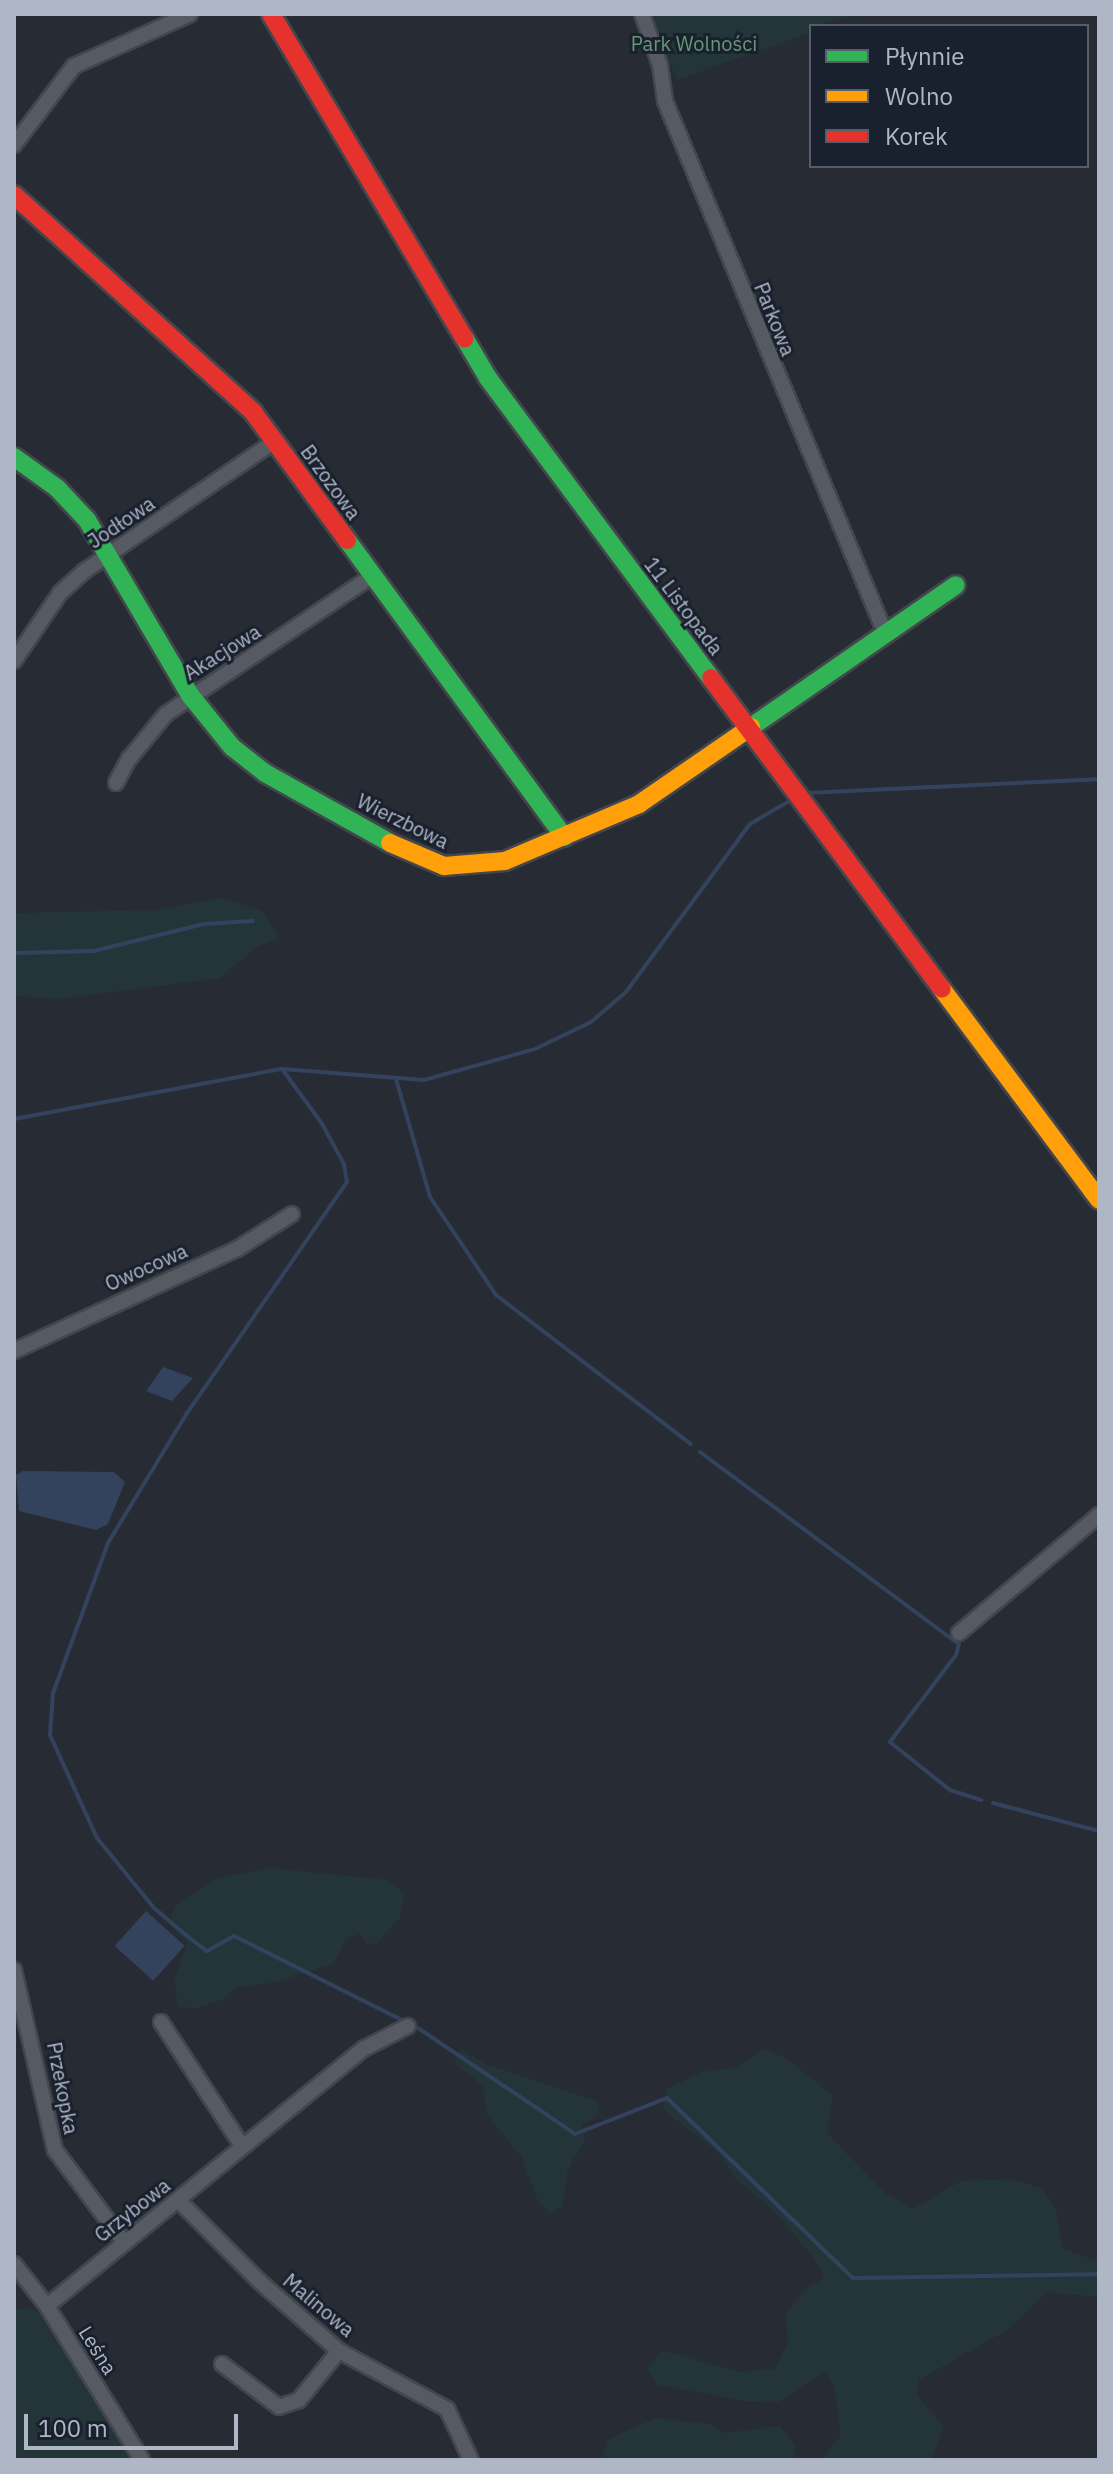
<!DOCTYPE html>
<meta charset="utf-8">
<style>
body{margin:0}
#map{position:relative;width:1113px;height:2474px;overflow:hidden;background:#272b33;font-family:"IBM Plex Sans",sans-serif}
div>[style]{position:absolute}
.green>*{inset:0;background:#24353a}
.water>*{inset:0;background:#33435d;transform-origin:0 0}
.stream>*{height:4px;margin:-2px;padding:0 2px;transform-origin:2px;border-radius:2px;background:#33435d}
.roads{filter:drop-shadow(2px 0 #43464c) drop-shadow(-2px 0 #43464c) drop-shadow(0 2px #43464c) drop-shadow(0 -2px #43464c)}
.street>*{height:14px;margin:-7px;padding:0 7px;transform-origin:7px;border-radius:7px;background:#565a62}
.fast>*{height:18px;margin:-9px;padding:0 9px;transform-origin:9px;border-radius:9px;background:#30b455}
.slow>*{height:18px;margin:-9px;padding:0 9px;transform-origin:9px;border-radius:9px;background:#ff9f0a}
.jam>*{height:18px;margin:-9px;padding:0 9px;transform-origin:9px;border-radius:9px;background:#e5322d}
span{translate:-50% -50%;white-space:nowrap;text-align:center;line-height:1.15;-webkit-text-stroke:6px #1a212e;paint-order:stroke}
.park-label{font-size:20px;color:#669774}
.street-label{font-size:20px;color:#afb7c6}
.frame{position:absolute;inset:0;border:16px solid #afb7c6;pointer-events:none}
.legend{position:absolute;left:809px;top:24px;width:280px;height:144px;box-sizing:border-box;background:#1a212e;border:2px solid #565d6b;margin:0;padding:10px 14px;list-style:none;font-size:24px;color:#afb7c6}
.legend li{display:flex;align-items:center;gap:16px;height:40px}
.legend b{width:40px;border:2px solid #565d6b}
.scale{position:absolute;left:24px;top:2414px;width:214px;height:36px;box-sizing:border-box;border:4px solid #afb7c6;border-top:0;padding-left:10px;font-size:24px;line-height:28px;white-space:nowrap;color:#afb7c6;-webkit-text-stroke:6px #1a212e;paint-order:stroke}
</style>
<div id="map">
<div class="green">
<div style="clip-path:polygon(651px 14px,860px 14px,811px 26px,811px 32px,677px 80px)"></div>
<div style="clip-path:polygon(223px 898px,262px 910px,279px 938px,254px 949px,220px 978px,59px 999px,14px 996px,14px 913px,157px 910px)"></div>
<div style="clip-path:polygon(270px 1868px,388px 1880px,404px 1893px,400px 1918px,377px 1943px,367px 1944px,360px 1934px,346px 1939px,333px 1964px,272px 1983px,238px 1987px,223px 1999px,197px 2008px,178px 2007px,174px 1979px,187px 1942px,168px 1923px,176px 1906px,215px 1879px)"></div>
<div style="clip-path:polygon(763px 2049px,784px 2057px,833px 2095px,827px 2133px,885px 2193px,913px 2209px,961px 2181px,1012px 2179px,1043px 2189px,1056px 2209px,1062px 2248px,1099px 2262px,1099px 2297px,1047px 2292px,1007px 2330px,919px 2380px,917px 2394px,943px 2427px,931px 2460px,823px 2460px,841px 2435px,834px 2385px,825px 2371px,778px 2402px,745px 2401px,658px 2385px,647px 2368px,663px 2351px,740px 2372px,774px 2369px,788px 2344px,786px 2314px,806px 2288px,825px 2278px,811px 2254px,773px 2210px,734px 2177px,717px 2151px,663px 2110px,667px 2089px,702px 2072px,737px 2067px)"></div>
<div style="clip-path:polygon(463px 2050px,485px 2064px,599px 2102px,598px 2115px,582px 2125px,585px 2140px,568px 2169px,562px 2207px,551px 2214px,538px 2201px,522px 2158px,487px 2115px,483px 2086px,456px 2064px,454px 2053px)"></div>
<div style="clip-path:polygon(28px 2307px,43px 2314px,68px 2345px,132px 2460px,14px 2460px,14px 2310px)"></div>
<div style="clip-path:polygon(655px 2418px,709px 2424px,725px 2433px,780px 2426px,795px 2447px,794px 2460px,601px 2460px,607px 2440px)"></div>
</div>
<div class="water">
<div style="clip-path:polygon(163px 1367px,193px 1378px,172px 1401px,146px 1391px)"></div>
<div style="clip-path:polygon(23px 1471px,114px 1472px,125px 1482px,108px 1524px,96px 1530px,19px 1511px,16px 1475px)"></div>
<div style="left:146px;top:1911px;width:52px;height:47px;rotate:42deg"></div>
</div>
<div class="stream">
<div style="left:806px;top:793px;width:293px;rotate:-2.7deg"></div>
<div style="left:14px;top:953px;width:80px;rotate:-1.4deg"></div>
<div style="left:94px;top:951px;width:113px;rotate:-13.8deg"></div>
<div style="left:204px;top:924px;width:49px;rotate:-3.5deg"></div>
<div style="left:282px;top:1069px;width:66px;rotate:53.7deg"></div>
<div style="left:321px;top:1122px;width:48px;rotate:61.3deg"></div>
<div style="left:344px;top:1164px;width:18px;rotate:81deg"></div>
<div style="left:347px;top:1182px;width:281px;rotate:124.7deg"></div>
<div style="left:187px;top:1413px;width:152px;rotate:121.3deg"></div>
<div style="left:108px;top:1543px;width:160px;rotate:110.1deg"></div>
<div style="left:53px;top:1693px;width:42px;rotate:94.1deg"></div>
<div style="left:50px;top:1735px;width:113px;rotate:65.5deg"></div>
<div style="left:97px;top:1838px;width:90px;rotate:50.8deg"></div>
<div style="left:154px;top:1908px;width:43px;rotate:40.3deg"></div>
<div style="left:187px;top:1936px;width:25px;rotate:37deg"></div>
<div style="left:207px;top:1951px;width:31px;rotate:-29deg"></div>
<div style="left:234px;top:1936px;width:190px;rotate:26.6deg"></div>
<div style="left:396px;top:1079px;width:123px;rotate:73.9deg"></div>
<div style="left:430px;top:1197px;width:118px;rotate:56deg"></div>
<div style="left:496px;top:1295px;width:245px;rotate:37.4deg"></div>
<div style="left:14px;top:1119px;width:273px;rotate:-10.6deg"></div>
<div style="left:282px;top:1069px;width:142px;rotate:4.4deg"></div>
<div style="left:424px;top:1080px;width:115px;rotate:-15.6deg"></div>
<div style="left:535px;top:1049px;width:62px;rotate:-25.7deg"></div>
<div style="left:591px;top:1022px;width:46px;rotate:-40.6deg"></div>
<div style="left:626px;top:992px;width:209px;rotate:-53.6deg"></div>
<div style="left:750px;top:824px;width:48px;rotate:-30.3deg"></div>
<div style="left:700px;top:1452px;width:322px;rotate:36.6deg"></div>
<div style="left:959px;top:1644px;width:11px;rotate:105deg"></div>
<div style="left:956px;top:1655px;width:109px;rotate:127.2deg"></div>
<div style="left:890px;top:1742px;width:77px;rotate:38.7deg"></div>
<div style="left:950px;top:1790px;width:33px;rotate:18deg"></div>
<div style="left:993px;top:1803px;width:110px;rotate:14.8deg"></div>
<div style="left:418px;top:2028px;width:189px;rotate:34deg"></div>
<div style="left:575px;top:2134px;width:99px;rotate:-21.4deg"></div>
<div style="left:667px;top:2098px;width:259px;rotate:44.1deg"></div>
<div style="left:853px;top:2278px;width:246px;rotate:-0.9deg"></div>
</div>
<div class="roads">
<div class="street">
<div style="left:642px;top:14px;width:54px;rotate:70.6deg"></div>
<div style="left:660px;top:65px;width:36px;rotate:82deg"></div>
<div style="left:665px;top:101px;width:578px;rotate:67.52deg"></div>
<div style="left:14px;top:145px;width:99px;rotate:-52.8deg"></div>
<div style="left:74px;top:66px;width:127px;rotate:-24.1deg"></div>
<div style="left:14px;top:661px;width:82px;rotate:-55.9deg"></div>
<div style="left:60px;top:593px;width:31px;rotate:-42deg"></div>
<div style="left:83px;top:572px;width:232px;rotate:-34.3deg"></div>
<div style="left:116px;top:783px;width:27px;rotate:-62deg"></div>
<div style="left:129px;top:759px;width:58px;rotate:-50.6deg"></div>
<div style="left:166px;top:714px;width:248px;rotate:-33.8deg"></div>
<div style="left:14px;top:1351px;width:245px;rotate:-24.6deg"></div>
<div style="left:237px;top:1249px;width:65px;rotate:-32.5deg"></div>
<div style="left:959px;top:1633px;width:183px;rotate:-40.1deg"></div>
<div style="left:14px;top:1970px;width:185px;rotate:77.2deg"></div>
<div style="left:55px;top:2150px;width:114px;rotate:53.2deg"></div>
<div style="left:161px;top:2022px;width:148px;rotate:56.8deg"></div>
<div style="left:178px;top:2200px;width:115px;rotate:45deg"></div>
<div style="left:259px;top:2281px;width:106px;rotate:41.2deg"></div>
<div style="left:339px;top:2351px;width:123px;rotate:28.2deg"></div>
<div style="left:447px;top:2409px;width:56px;rotate:64.8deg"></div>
<div style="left:14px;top:2264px;width:53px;rotate:51.8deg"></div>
<div style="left:47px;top:2306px;width:181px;rotate:58.3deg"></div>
<div style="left:47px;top:2306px;width:409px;rotate:-39.1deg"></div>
<div style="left:365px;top:2048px;width:48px;rotate:-27.1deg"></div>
<div style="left:222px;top:2364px;width:71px;rotate:37deg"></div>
<div style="left:279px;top:2407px;width:21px;rotate:-19deg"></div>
<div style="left:299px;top:2400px;width:63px;rotate:-50.8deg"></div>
</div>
<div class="fast">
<div style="left:465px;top:339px;width:45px;rotate:59.5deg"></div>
<div style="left:488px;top:378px;width:374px;rotate:53.4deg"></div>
<div style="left:14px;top:457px;width:53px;rotate:35.8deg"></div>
<div style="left:57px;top:488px;width:44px;rotate:46.8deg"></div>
<div style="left:87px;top:520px;width:203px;rotate:59.5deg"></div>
<div style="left:190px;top:695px;width:67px;rotate:51.1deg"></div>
<div style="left:232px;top:747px;width:42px;rotate:38.2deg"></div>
<div style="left:265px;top:773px;width:143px;rotate:29.2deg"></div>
<div style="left:347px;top:540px;width:368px;rotate:53.8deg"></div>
<div style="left:751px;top:727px;width:249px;rotate:-34.7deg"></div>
</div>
<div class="slow">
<div style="left:390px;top:843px;width:59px;rotate:23.1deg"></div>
<div style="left:444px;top:866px;width:61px;rotate:-4.7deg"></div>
<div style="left:505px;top:861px;width:146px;rotate:-23deg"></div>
<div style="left:639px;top:804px;width:136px;rotate:-34.5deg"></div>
<div style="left:942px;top:989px;width:263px;rotate:53.3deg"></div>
</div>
<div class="jam">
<div style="left:271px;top:14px;width:378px;rotate:59.2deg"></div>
<div style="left:14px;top:195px;width:323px;rotate:42.2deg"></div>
<div style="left:253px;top:412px;width:159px;rotate:53.7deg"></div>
<div style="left:711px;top:678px;width:387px;rotate:53.4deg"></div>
</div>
</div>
<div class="park-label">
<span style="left:694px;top:43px">Park Wolności</span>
</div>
<div class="street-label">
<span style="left:775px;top:319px;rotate:68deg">Parkowa</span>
<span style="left:331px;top:482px;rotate:54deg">Brzozowa</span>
<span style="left:121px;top:522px;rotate:-34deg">Jodłowa</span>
<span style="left:684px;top:606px;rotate:53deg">11 Listopada</span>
<span style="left:222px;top:652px;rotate:-32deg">Akacjowa</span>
<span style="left:403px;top:821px;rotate:26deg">Wierzbowa</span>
<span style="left:146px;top:1267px;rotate:-24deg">Owocowa</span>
<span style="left:63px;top:2088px;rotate:79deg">Przekopka</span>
<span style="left:132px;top:2210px;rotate:-38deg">Grzybowa</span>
<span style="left:319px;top:2305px;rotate:40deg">Malinowa</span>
<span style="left:98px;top:2350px;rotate:58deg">Leśna</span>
</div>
<div class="frame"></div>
<ul class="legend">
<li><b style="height:10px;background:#30b455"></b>Płynnie</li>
<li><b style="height:10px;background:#ff9f0a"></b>Wolno</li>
<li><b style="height:10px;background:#e5322d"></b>Korek</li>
</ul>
<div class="scale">100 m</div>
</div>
